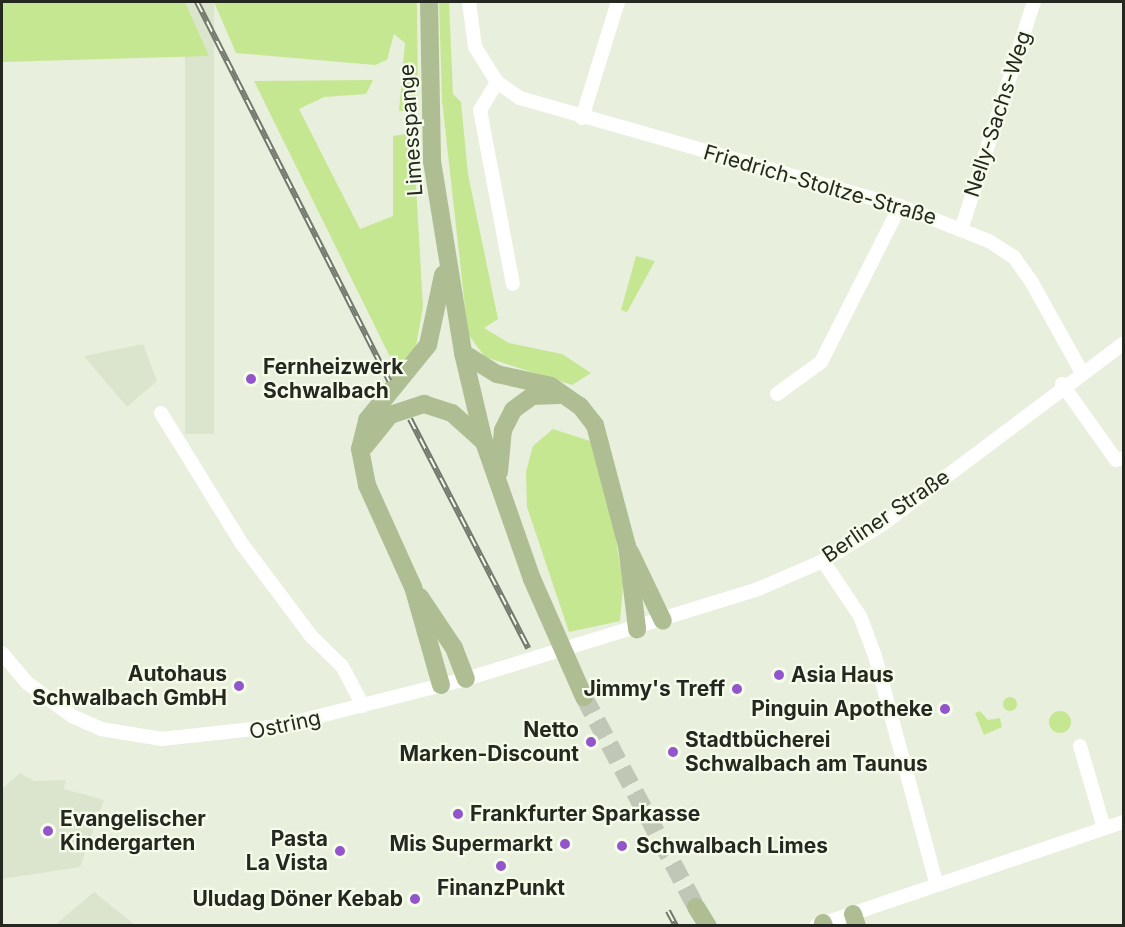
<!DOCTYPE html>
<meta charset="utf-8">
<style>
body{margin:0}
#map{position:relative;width:1125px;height:927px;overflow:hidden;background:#e8efdd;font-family:Inter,sans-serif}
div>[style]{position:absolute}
.built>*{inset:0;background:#dbe5cd;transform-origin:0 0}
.green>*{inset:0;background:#c6e791}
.round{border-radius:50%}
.major-tunnel>*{height:18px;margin-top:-9px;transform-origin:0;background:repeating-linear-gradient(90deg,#c1c7b7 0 18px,transparent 0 27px)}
.minor>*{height:14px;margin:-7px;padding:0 7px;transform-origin:7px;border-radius:7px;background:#fff}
.major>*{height:18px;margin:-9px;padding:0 9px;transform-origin:9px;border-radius:9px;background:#aebe92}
.rail>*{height:6px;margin-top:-3px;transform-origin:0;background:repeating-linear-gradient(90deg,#f5fcea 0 11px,#73786d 0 22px);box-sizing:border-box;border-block:2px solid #73786d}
.dots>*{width:16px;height:16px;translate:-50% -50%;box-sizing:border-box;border:3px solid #f5fcea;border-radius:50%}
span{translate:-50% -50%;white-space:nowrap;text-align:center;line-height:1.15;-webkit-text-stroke:4.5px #f5fcea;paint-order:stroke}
.street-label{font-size:21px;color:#252821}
.poi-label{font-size:21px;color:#252821;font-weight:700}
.left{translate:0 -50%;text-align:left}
.right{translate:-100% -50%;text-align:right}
.frame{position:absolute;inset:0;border:3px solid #252821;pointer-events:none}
</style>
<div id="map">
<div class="built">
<div style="left:185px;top:2px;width:29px;height:432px"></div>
<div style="clip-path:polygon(143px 344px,157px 381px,127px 407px,84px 356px)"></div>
<div style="clip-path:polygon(20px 773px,34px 781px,66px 780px,64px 789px,104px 800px,80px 867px,2px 879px,2px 789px)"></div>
<div style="clip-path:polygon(94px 892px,135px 925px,55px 925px)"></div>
</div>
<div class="green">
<div style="clip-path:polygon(2px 2px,185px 2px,209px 56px,2px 62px)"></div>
<div style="clip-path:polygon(214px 2px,417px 2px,418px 111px,399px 111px,405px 43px,394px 34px,387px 60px,375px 65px,236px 53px)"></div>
<div style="clip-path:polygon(439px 2px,449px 2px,453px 94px,461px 102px,468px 174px,498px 319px,484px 328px,509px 343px,562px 354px,591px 373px,572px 385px,485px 357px,468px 334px,442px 100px)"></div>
<div style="clip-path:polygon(373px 80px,366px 94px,324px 97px,299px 109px,360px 229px,393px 216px,393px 136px,413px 133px,423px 307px,416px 346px,396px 369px,254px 81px)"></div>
<div style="clip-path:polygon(636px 256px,655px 261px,627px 312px,621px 310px)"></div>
<div style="clip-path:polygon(553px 429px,590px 441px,606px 472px,623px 586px,620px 621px,569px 632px,527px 507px,526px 472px,533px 446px)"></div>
<div class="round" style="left:1003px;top:697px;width:14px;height:14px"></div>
<div class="round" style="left:1049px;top:711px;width:22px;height:22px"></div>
<div style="clip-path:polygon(980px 711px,988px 720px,1000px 718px,1002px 727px,984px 735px,975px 713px)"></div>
</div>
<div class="major-tunnel">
<div style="left:584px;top:697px;width:238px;rotate:61.9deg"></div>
</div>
<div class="minor">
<div style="left:469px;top:2px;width:45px;rotate:82.4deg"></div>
<div style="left:475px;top:47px;width:41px;rotate:57.8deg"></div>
<div style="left:497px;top:82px;width:28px;rotate:35deg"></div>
<div style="left:520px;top:98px;width:395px;rotate:15.9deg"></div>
<div style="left:900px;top:206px;width:96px;rotate:21.5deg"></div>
<div style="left:989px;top:241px;width:30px;rotate:33deg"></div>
<div style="left:1014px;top:257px;width:29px;rotate:55deg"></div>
<div style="left:1031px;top:281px;width:103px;rotate:60.9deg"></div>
<div style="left:497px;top:82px;width:33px;rotate:121deg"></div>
<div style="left:480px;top:110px;width:177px;rotate:79.3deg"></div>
<div style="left:582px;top:118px;width:121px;rotate:-72.8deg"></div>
<div style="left:962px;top:227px;width:236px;rotate:-72.3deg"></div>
<div style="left:1062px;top:384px;width:93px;rotate:54.6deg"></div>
<div style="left:1116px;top:460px;width:8px;rotate:-14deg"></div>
<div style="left:777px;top:394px;width:54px;rotate:-36deg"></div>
<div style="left:821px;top:362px;width:175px;rotate:-63.1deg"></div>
<div style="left:161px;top:413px;width:154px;rotate:58.3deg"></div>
<div style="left:242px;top:544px;width:115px;rotate:53.1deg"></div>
<div style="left:311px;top:636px;width:43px;rotate:44.1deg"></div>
<div style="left:342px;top:666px;width:45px;rotate:62.3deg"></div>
<div style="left:823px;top:561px;width:66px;rotate:56.1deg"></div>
<div style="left:860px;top:616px;width:43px;rotate:69.4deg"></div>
<div style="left:875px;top:656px;width:237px;rotate:74.9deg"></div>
<div style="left:2px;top:653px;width:38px;rotate:50deg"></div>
<div style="left:26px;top:682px;width:57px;rotate:36.5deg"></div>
<div style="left:72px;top:716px;width:32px;rotate:24deg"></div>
<div style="left:101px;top:729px;width:62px;rotate:9.3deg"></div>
<div style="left:162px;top:739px;width:119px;rotate:-6.3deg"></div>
<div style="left:280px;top:726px;width:192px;rotate:-14.2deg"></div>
<div style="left:466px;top:679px;width:306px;rotate:-17.1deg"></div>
<div style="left:758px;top:589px;width:71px;rotate:-23.3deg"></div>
<div style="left:823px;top:561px;width:70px;rotate:-31.7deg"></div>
<div style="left:883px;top:524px;width:301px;rotate:-36.9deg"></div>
<div style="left:1080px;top:746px;width:85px;rotate:73.7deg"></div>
<div style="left:816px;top:926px;width:325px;rotate:-18.7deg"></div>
</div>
<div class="major">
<div style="left:429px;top:2px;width:159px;rotate:88.9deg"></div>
<div style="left:432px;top:161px;width:194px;rotate:80.8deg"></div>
<div style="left:463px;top:353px;width:91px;rotate:76.7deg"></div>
<div style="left:484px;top:442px;width:145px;rotate:70.7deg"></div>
<div style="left:532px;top:579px;width:129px;rotate:66.2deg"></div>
<div style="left:463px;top:353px;width:40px;rotate:32deg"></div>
<div style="left:497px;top:374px;width:55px;rotate:12.5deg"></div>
<div style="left:551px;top:386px;width:35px;rotate:35deg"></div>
<div style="left:580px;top:406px;width:24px;rotate:52deg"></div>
<div style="left:595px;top:425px;width:125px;rotate:75.2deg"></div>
<div style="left:627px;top:546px;width:84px;rotate:83.1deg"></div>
<div style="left:365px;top:446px;width:40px;rotate:-51deg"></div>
<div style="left:390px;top:415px;width:36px;rotate:-18deg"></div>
<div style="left:424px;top:404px;width:29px;rotate:18deg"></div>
<div style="left:452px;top:413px;width:43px;rotate:42.2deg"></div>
<div style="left:499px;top:472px;width:42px;rotate:-84.6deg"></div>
<div style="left:503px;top:430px;width:22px;rotate:-63deg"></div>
<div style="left:513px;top:410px;width:24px;rotate:-36deg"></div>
<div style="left:532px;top:396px;width:27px;rotate:-2deg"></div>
<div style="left:630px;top:552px;width:76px;rotate:64.4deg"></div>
<div style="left:420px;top:597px;width:61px;rotate:56.3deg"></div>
<div style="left:454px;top:648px;width:33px;rotate:69deg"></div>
<div style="left:441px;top:685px;width:102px;rotate:-105.9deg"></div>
<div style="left:413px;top:587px;width:112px;rotate:-114.3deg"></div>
<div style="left:367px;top:485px;width:37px;rotate:-101deg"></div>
<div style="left:360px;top:449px;width:30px;rotate:-76deg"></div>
<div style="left:367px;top:420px;width:97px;rotate:-50.9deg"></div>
<div style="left:428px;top:345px;width:72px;rotate:-77.9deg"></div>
<div style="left:696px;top:907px;width:22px;rotate:58deg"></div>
<div style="left:853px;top:914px;width:13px;rotate:72deg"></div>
<div style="left:823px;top:923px;width:3px;rotate:72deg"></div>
</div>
<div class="rail">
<div style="left:197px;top:2px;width:425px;rotate:63.1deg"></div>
<div style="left:410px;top:419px;width:258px;rotate:62.7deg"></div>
<div style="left:668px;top:911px;width:17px;rotate:62deg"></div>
</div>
<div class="dots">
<div style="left:251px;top:379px;background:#9355cb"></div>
<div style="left:779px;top:675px;background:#9355cb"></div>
<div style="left:239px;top:686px;background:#9355cb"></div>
<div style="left:737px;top:689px;background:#9355cb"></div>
<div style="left:945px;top:709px;background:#9355cb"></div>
<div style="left:591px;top:742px;background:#9355cb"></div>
<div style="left:673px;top:752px;background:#9355cb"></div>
<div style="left:458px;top:814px;background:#9355cb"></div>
<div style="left:48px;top:831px;background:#9355cb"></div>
<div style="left:565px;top:844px;background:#9355cb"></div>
<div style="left:622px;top:846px;background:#9355cb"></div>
<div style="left:340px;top:851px;background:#9355cb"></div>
<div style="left:501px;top:866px;background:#9355cb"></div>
<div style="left:415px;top:899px;background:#9355cb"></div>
</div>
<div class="street-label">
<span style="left:998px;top:114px;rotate:-72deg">Nelly-Sachs-Weg</span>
<span style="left:411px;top:130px;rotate:-94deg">Limesspange</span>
<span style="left:820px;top:185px;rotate:16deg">Friedrich-Stoltze-Straße</span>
<span style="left:886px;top:516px;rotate:-34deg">Berliner Straße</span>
<span style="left:285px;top:725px;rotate:-12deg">Ostring</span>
</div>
<div class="poi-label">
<span class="left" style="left:263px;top:379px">Fernheizwerk<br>Schwalbach</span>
<span class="right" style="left:227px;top:686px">Autohaus<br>Schwalbach GmbH</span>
<span class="left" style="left:791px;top:675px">Asia Haus</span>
<span class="right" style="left:725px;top:689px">Jimmy's Treff</span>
<span class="right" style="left:933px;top:709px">Pinguin Apotheke</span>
<span class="right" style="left:579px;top:742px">Netto<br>Marken-Discount</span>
<span class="left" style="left:685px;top:752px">Stadtbücherei<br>Schwalbach am Taunus</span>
<span class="left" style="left:470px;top:814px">Frankfurter Sparkasse</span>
<span class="left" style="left:60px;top:831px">Evangelischer<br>Kindergarten</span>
<span class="right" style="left:328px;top:851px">Pasta<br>La Vista</span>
<span class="right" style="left:553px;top:844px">Mis Supermarkt</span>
<span class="left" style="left:636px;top:846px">Schwalbach Limes</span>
<span style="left:501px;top:888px">FinanzPunkt</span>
<span class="right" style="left:403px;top:899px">Uludag Döner Kebab</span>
</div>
<div class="frame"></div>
</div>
